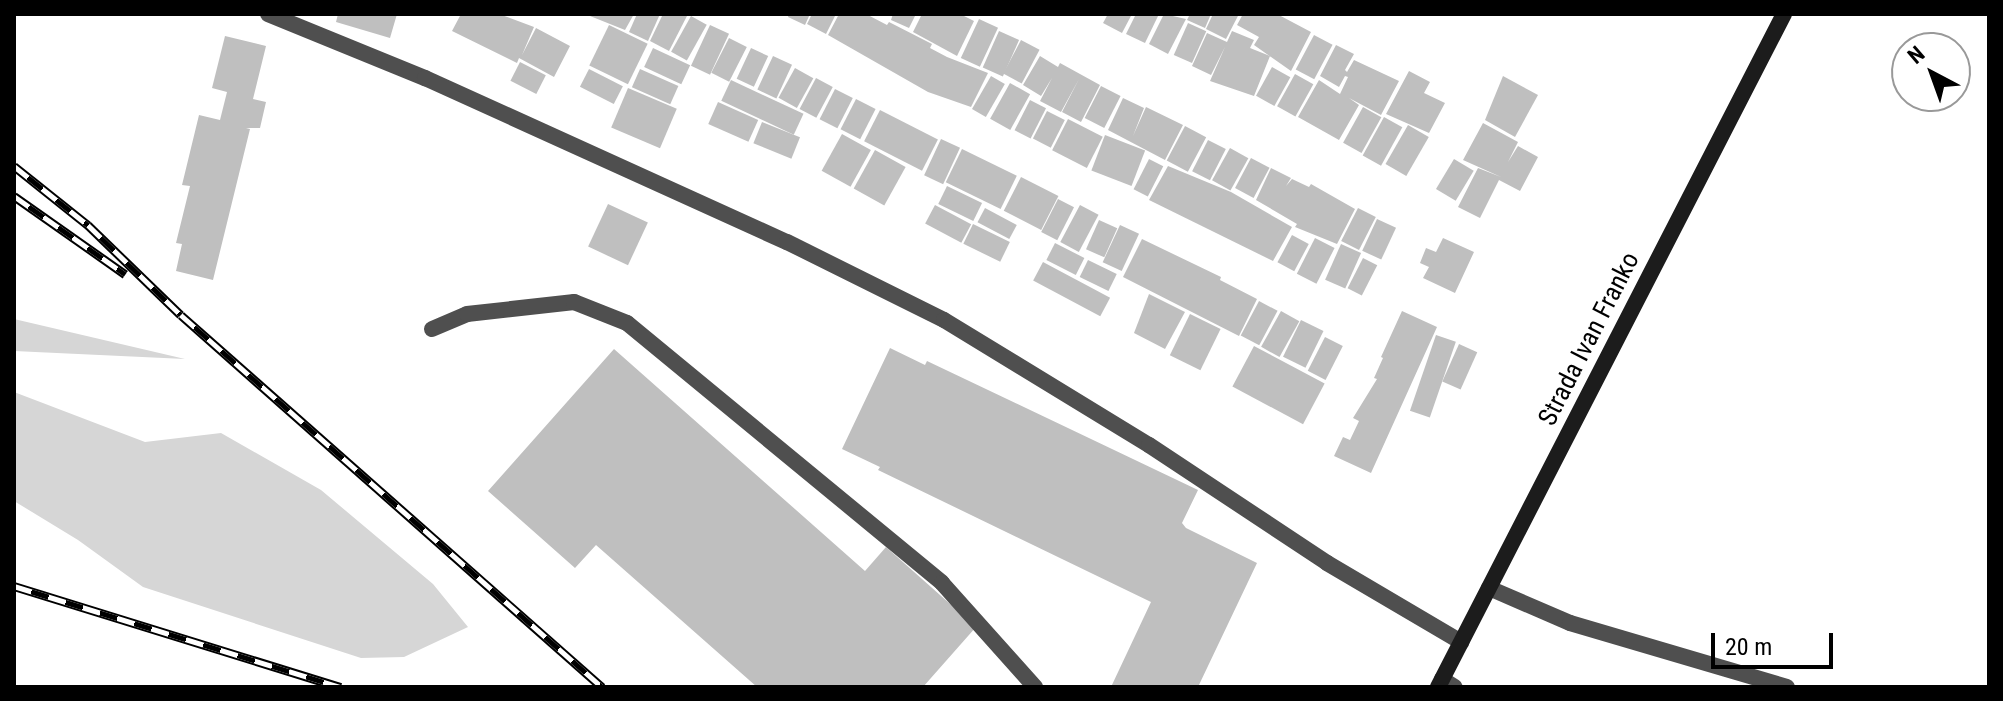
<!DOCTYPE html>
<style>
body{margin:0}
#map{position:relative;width:2003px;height:701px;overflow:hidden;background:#fff;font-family:"Roboto Condensed",sans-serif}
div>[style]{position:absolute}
.green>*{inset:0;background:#d6d6d6}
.building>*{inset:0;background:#bfbfbf;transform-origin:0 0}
.lane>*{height:16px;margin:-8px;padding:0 8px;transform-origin:8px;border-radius:8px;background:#4f4f4f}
.secondary>*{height:16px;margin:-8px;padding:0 8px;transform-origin:8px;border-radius:8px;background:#1c1c1c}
.rail>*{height:9px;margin-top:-4.5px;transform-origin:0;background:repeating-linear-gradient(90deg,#fff 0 18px,#000 0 36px);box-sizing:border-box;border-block:2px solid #000}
span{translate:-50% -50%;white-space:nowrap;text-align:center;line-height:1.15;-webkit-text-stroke:7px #fff;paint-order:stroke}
.street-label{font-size:26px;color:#000}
.frame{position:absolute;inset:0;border:16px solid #000;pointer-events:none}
.north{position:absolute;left:1891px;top:32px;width:80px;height:80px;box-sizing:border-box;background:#fff;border:2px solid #999;border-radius:50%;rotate:319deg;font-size:22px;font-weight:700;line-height:32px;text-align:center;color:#000}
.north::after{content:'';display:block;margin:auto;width:28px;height:36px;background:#000;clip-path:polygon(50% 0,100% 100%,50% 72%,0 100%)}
.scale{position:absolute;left:1711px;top:633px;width:122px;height:36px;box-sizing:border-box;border:4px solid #000;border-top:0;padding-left:10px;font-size:24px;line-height:28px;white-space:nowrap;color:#000;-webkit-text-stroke:6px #fff;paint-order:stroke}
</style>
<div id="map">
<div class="green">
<div style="clip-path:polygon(14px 319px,185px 359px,14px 351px)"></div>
<div style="clip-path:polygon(14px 392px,145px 442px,221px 433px,321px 490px,433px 584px,468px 627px,404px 657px,361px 658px,143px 587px,78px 540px,14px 501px)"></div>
</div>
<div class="building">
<div style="clip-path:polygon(338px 14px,397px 14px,390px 38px,336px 22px)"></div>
<div style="clip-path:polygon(461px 14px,499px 14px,534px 27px,522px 55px,536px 28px,570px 46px,554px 77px,519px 58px,517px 63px,452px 31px)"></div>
<div style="clip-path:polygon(585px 14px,634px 14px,625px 30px)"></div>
<div style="clip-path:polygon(637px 14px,660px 14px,648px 41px,629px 32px)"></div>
<div style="clip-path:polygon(663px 14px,688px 14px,669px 51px,650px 41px)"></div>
<div style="clip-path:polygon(789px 14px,810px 14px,805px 25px,788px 17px)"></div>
<div style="clip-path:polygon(812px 14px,836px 14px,826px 34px,807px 24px)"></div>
<div style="clip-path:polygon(839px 14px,866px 14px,887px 25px,889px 22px,932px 44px,930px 48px,947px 57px,988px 73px,971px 107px,928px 92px,828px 35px)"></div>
<div style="clip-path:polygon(893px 14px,916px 14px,909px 28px,891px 20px)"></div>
<div style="clip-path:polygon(922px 14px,960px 14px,974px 21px,957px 56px,913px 32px)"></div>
<div style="clip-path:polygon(1108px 14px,1132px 14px,1122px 33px,1103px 23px)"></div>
<div style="clip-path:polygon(1136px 14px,1159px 14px,1145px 43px,1126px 34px)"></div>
<div style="clip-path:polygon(1164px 14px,1186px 19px,1168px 54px,1149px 44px)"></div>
<div style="clip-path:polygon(1190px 14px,1211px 14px,1205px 28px,1187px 20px)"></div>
<div style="clip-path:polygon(1213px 14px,1239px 14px,1226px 39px,1206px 29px)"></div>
<div style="clip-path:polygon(1243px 14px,1277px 14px,1311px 32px,1291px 71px,1254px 45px,1259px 37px,1237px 25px)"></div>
<div style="left:691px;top:16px;width:18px;height:41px;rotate:29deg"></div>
<div style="left:979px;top:19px;width:21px;height:43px;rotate:25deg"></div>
<div style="left:1188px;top:23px;width:20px;height:35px;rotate:24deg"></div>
<div style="left:609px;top:25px;width:43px;height:45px;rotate:26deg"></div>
<div style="left:710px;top:25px;width:21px;height:45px;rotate:25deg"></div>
<div style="left:999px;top:31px;width:22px;height:40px;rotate:24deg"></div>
<div style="clip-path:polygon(1232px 31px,1254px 40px,1250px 48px,1270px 56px,1254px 96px,1210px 81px,1225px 47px,1211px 75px,1192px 66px,1207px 33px,1227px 42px)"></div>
<div style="left:1314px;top:35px;width:21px;height:39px;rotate:28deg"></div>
<div style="clip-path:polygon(225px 36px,266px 46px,253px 99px,266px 102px,260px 128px,246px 128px,250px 129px,213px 280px,176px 271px,182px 244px,176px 243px,190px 186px,182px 185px,199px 115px,220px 120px,227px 92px,212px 88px)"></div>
<div style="left:729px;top:38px;width:20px;height:39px;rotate:27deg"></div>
<div style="left:1021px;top:40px;width:21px;height:38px;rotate:28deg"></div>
<div style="clip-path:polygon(1336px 45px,1354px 54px,1345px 70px,1347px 72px,1354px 60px,1399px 81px,1381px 115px,1349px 98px,1359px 105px,1339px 140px,1298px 117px,1319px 80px,1340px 94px,1348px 77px,1345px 76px,1339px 87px,1320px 76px)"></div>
<div style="left:653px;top:48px;width:41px;height:21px;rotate:25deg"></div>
<div style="left:751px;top:48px;width:19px;height:34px;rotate:25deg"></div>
<div style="left:773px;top:56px;width:21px;height:37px;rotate:25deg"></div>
<div style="clip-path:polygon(1040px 56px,1058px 67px,1060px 63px,1100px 85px,1081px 122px,1062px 112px,1079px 79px,1061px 112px,1040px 101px,1052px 78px,1041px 96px,1023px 85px)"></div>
<div style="left:520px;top:62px;width:29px;height:21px;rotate:27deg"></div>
<div style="left:1272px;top:67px;width:21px;height:33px;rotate:29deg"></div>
<div style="left:795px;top:68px;width:21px;height:34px;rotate:29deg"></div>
<div style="left:589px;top:69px;width:38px;height:20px;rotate:27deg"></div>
<div style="left:640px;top:69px;width:42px;height:20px;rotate:24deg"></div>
<div style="clip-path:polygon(1409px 71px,1430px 82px,1424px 93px,1445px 103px,1429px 133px,1386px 114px)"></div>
<div style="left:1295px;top:74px;width:21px;height:37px;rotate:29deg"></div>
<div style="left:991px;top:76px;width:16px;height:38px;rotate:30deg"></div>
<div style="clip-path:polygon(1503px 76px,1538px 95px,1515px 137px,1485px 120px)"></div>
<div style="left:816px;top:78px;width:19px;height:35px;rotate:28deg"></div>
<div style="left:731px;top:80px;width:80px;height:23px;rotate:25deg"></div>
<div style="left:1010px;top:83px;width:23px;height:41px;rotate:29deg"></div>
<div style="left:1101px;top:86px;width:22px;height:36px;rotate:27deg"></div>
<div style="left:628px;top:88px;width:53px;height:43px;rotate:23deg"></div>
<div style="left:835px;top:89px;width:20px;height:34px;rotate:27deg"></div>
<div style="clip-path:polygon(1123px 98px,1144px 108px,1133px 136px,1146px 107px,1183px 125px,1165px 160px,1108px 130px)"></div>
<div style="left:856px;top:99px;width:22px;height:34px;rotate:27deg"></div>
<div style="left:1030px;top:100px;width:18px;height:34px;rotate:27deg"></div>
<div style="left:718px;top:102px;width:44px;height:24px;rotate:24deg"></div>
<div style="left:1363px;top:107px;width:21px;height:41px;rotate:29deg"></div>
<div style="left:880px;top:110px;width:65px;height:35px;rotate:27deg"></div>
<div style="left:1047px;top:111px;width:20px;height:31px;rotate:27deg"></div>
<div style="left:1384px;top:117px;width:21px;height:44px;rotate:29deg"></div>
<div style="left:1068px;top:119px;width:39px;height:35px;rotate:27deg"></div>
<div style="left:762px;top:122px;width:41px;height:23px;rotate:22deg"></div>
<div style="clip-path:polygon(1483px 123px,1518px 142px,1508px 162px,1518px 146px,1538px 157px,1520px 191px,1499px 180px,1480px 218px,1458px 207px,1478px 168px,1501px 177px,1463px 160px)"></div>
<div style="left:1408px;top:125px;width:24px;height:45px;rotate:30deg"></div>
<div style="left:1185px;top:126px;width:24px;height:39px;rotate:28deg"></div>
<div style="left:842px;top:134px;width:33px;height:42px;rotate:29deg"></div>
<div style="left:1105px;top:135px;width:43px;height:38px;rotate:21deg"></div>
<div style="left:941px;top:139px;width:21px;height:40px;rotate:25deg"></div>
<div style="left:1208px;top:140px;width:20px;height:35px;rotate:27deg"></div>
<div style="left:1230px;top:148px;width:21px;height:37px;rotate:29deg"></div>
<div style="left:962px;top:149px;width:61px;height:37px;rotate:26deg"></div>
<div style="left:875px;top:150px;width:35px;height:44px;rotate:29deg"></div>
<div style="left:1251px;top:158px;width:21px;height:34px;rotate:28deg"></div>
<div style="left:1149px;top:159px;width:16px;height:34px;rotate:27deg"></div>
<div style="left:1454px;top:159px;width:23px;height:35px;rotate:31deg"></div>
<div style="clip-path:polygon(1168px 166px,1231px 192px,1292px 227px,1273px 261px,1149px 200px)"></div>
<div style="clip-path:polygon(1271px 168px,1291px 178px,1286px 186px,1292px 179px,1309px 187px,1311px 184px,1355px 209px,1337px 244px,1295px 227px,1297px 224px,1256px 200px)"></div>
<div style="left:1021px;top:177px;width:42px;height:38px;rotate:27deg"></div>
<div style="left:947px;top:186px;width:39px;height:20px;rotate:26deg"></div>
<div style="left:1058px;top:199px;width:18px;height:37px;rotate:27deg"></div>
<div style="left:608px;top:204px;width:44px;height:47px;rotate:25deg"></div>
<div style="left:935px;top:205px;width:41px;height:21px;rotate:28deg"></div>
<div style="left:1080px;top:205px;width:21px;height:42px;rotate:28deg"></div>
<div style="left:985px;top:208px;width:36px;height:16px;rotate:28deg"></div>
<div style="left:1358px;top:208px;width:20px;height:37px;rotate:27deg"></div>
<div style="left:1377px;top:219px;width:21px;height:35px;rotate:25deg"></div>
<div style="left:1099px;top:220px;width:20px;height:32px;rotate:24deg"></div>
<div style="left:973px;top:224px;width:41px;height:22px;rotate:26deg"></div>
<div style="left:1120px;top:225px;width:21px;height:41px;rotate:25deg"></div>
<div style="left:1292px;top:235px;width:19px;height:31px;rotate:28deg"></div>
<div style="left:1315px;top:238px;width:22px;height:40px;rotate:27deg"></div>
<div style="clip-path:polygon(1443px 238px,1474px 252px,1455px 293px,1423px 278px,1429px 267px,1420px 263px,1426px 248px,1436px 252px)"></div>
<div style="clip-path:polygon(1142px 239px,1221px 277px,1220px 280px,1257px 299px,1239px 336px,1123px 277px)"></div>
<div style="left:1055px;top:243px;width:33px;height:19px;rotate:27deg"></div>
<div style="left:1341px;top:244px;width:22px;height:39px;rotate:24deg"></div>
<div style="left:1363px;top:258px;width:16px;height:34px;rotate:27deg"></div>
<div style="left:1088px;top:260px;width:32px;height:19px;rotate:26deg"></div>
<div style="left:1043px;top:262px;width:76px;height:21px;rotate:28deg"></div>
<div style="clip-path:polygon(1149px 294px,1185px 312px,1165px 349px,1134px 333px)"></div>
<div style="left:1259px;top:301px;width:21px;height:39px;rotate:28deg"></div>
<div style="left:1281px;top:311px;width:21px;height:41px;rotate:29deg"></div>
<div style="clip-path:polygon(1402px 311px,1437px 327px,1371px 473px,1334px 456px,1343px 437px,1350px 440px,1359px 421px,1353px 418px,1377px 379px,1374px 378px,1383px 358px,1381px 357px)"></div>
<div style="left:1190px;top:314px;width:34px;height:46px;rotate:26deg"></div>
<div style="left:1301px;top:320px;width:25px;height:41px;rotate:26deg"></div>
<div style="left:1436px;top:335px;width:21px;height:80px;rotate:19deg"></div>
<div style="left:1325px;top:337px;width:20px;height:38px;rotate:27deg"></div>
<div style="left:1459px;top:344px;width:20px;height:41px;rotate:24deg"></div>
<div style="left:1254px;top:346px;width:80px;height:46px;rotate:28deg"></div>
<div style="clip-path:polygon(890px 348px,925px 365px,927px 361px,1198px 490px,1182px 523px,1186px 528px,1257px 563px,1198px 687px,1111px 687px,1151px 602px,878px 470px,880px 467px,842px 449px)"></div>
<div style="clip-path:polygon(614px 349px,865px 571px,886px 547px,976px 627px,923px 687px,757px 687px,596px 545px,575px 568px,488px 491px)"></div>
</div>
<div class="lane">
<div style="left:268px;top:14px;width:170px;rotate:22.2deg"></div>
<div style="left:425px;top:78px;width:397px;rotate:24.4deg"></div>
<div style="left:787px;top:242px;width:175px;rotate:26.4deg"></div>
<div style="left:944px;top:320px;width:240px;rotate:31.4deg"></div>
<div style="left:1149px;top:445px;width:214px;rotate:33.5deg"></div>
<div style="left:1327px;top:563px;width:156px;rotate:30.5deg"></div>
<div style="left:432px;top:329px;width:38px;rotate:-23deg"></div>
<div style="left:467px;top:314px;width:108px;rotate:-6.4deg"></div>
<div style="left:574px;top:302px;width:57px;rotate:21.6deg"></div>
<div style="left:627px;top:323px;width:408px;rotate:39.5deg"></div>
<div style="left:942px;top:583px;width:140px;rotate:48.2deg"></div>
<div style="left:1489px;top:588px;width:88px;rotate:23.4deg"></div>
<div style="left:1570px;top:623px;width:226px;rotate:16.4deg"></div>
<div style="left:1442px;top:679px;width:15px;rotate:32deg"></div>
</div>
<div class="secondary">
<div style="left:1438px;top:687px;width:757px;rotate:-62.79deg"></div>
</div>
<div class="rail">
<div style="left:14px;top:166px;width:95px;rotate:38.6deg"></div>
<div style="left:88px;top:225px;width:129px;rotate:44.1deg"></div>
<div style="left:181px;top:315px;width:562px;rotate:41.46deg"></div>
<div style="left:14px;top:196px;width:136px;rotate:35.1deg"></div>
<div style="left:14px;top:586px;width:342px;rotate:17.2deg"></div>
</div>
<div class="street-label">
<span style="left:1589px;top:339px;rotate:-63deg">Strada Ivan Franko</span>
</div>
<div class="frame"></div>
<div class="north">N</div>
<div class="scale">20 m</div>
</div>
